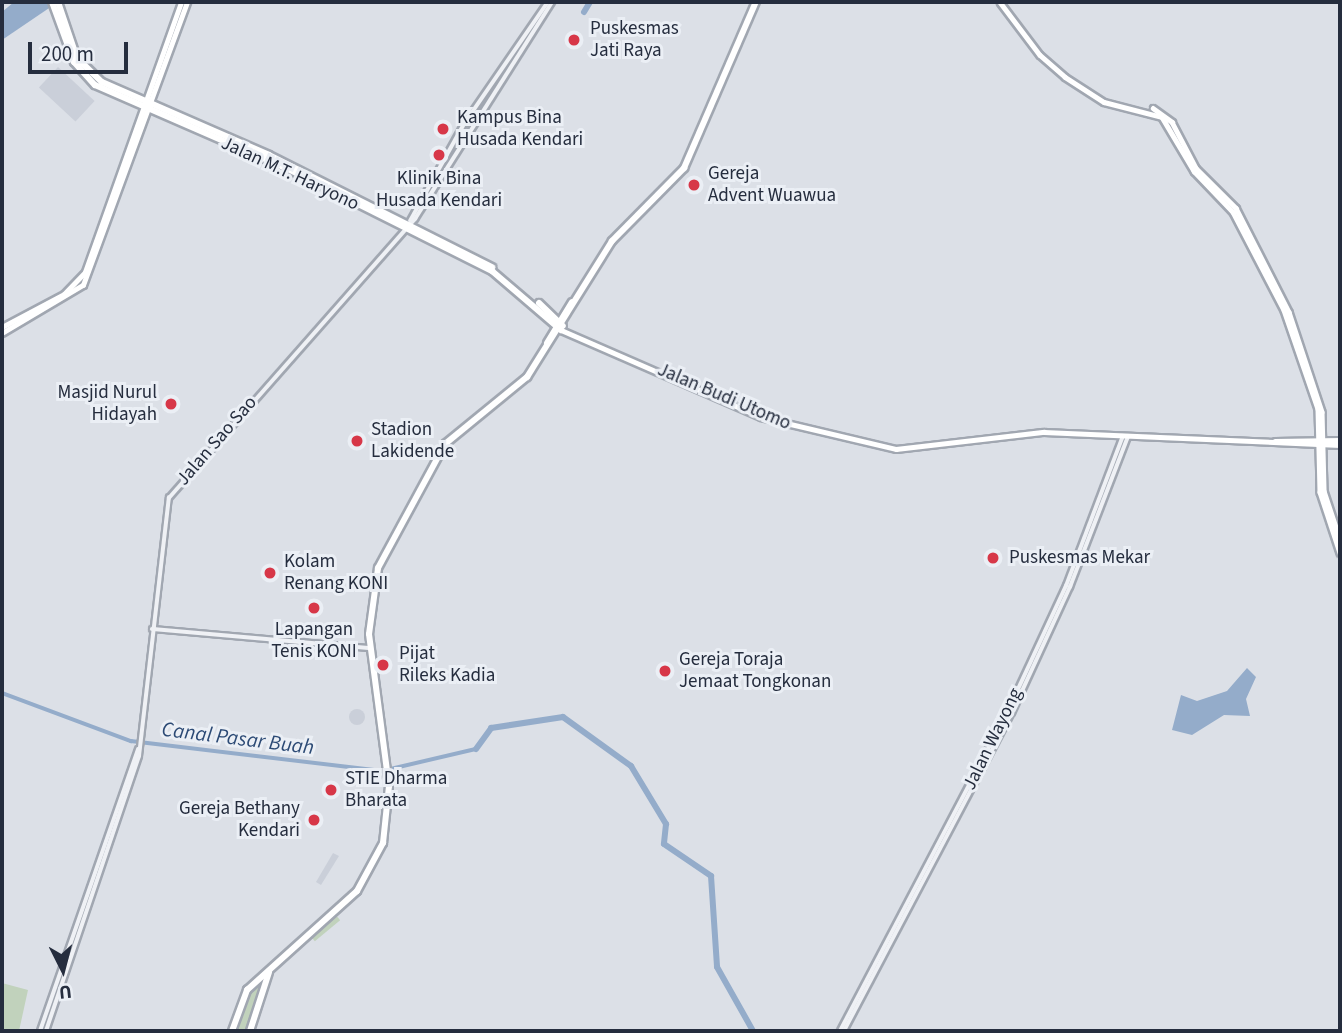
<!DOCTYPE html>
<style>
body{margin:0}
#map{position:relative;width:1342px;height:1033px;overflow:hidden;background:#dce0e7;font-family:"Source Sans 3",sans-serif}
div>[style]{position:absolute}
.built>*{inset:0;background:#cacfd9;transform-origin:0 0}
.round{border-radius:50%}
.green>*{inset:0;background:#c1d2bc;transform-origin:0 0}
.water>*{inset:0;background:#94acca}
.canal>*{height:3.5px;margin:-1.75px;padding:0 1.75px;transform-origin:1.75px;border-radius:1.75px;background:#94acca}
.river>*{height:6px;margin:-3px;padding:0 3px;transform-origin:3px;border-radius:3px;background:#94acca}
.roads{filter:drop-shadow(2px 0 #a1a7b1) drop-shadow(-2px 0 #a1a7b1) drop-shadow(0 2px #a1a7b1) drop-shadow(0 -2px #a1a7b1)}
.tertiary>*{height:3.5px;margin:-1.75px;padding:0 1.75px;transform-origin:1.75px;border-radius:1.75px;background:#eff1f5}
.secondary>*{height:4.5px;margin:-2.25px;padding:0 2.25px;transform-origin:2.25px;border-radius:2.25px;background:#fff}
.trunk>*{height:6px;margin:-3px;padding:0 3px;transform-origin:3px;border-radius:3px;background:#fff}
.dots>*{width:19px;height:19px;translate:-50% -50%;box-sizing:border-box;border:4px solid #ebeff5;border-radius:50%}
span{translate:-50% -50%;white-space:nowrap;text-align:center;line-height:1.15;-webkit-text-stroke:6px #ebeff5;paint-order:stroke}
.poi-label{font-size:19px;color:#252d3e}
.left{translate:0 -50%;text-align:left}
.right{translate:-100% -50%;text-align:right}
.street-label{font-size:19px;color:#252d3e}
.water-label{font-size:21px;color:#2c4a75;font-style:italic}
.frame{position:absolute;inset:0;border:4px solid #252d3e;pointer-events:none}
.north{position:absolute;left:28px;top:935px;width:70px;height:70px;-webkit-text-stroke:5px #ebeff5;paint-order:stroke;rotate:174deg;font-size:19px;font-weight:700;line-height:28px;text-align:center;color:#252d3e}
.north::after{content:'';display:block;margin:auto;width:24px;height:32px;background:#252d3e;clip-path:polygon(50% 0,100% 100%,50% 72%,0 100%)}
.scale{position:absolute;left:28px;top:42px;width:100px;height:32px;box-sizing:border-box;border:4px solid #252d3e;border-top:0;padding-left:9px;font-size:21px;line-height:24px;white-space:nowrap;color:#252d3e;-webkit-text-stroke:5px #ebeff5;paint-order:stroke}
</style>
<div id="map">
<div class="built">
<div style="left:58px;top:67px;width:50px;height:28px;rotate:43deg"></div>
<div class="round" style="left:349px;top:709px;width:16px;height:16px"></div>
<div style="clip-path:polygon(333px 853px,339px 856px,321px 885px,316px 882px)"></div>
</div>
<div class="green">
<div style="left:335px;top:914px;width:8px;height:33px;rotate:50deg"></div>
<div style="clip-path:polygon(261px 981px,247px 1031px,237px 1031px,246px 999px)"></div>
<div style="clip-path:polygon(2px 983px,28px 990px,19px 1031px,2px 1031px)"></div>
</div>
<div class="water">
<div style="clip-path:polygon(14px 2px,58px 2px,2px 40px,2px 12px)"></div>
<div class="round" style="left:261px;top:564px;width:18px;height:18px"></div>
<div style="clip-path:polygon(1247px 668px,1256px 677px,1246px 699px,1250px 716px,1224px 715px,1192px 735px,1172px 730px,1181px 695px,1197px 701px,1227px 691px)"></div>
</div>
<div class="canal">
<div style="left:2px;top:693px;width:138px;rotate:20.4deg"></div>
<div style="left:131px;top:741px;width:253px;rotate:6.8deg"></div>
<div style="left:382px;top:771px;width:97px;rotate:-13.2deg"></div>
</div>
<div class="river">
<div style="left:584px;top:12px;width:12px;rotate:-59deg"></div>
<div style="left:476px;top:749px;width:26px;rotate:-54deg"></div>
<div style="left:491px;top:728px;width:73px;rotate:-8.7deg"></div>
<div style="left:563px;top:717px;width:84px;rotate:35.8deg"></div>
<div style="left:631px;top:766px;width:68px;rotate:58.9deg"></div>
<div style="left:666px;top:824px;width:20px;rotate:96deg"></div>
<div style="left:664px;top:844px;width:57px;rotate:34.2deg"></div>
<div style="left:711px;top:876px;width:91px;rotate:86.2deg"></div>
<div style="left:717px;top:967px;width:73px;rotate:60.6deg"></div>
</div>
<div class="roads">
<div class="tertiary">
<div style="left:410px;top:221px;width:111px;rotate:-60.9deg"></div>
<div style="left:464px;top:124px;width:148px;rotate:-55.5deg"></div>
<div style="left:152px;top:629px;width:218px;rotate:5deg"></div>
<div style="left:40px;top:1031px;width:298px;rotate:-70.8deg"></div>
<div style="left:46px;top:1031px;width:290px;rotate:-71.3deg"></div>
<div style="left:139px;top:756px;width:260px;rotate:-83.4deg"></div>
<div style="left:169px;top:498px;width:372px;rotate:-48.6deg"></div>
<div style="left:415px;top:219px;width:257px;rotate:-57.7deg"></div>
<div style="left:840px;top:1031px;width:359px;rotate:-62.3deg"></div>
<div style="left:1007px;top:713px;width:140px;rotate:-65.1deg"></div>
<div style="left:1066px;top:586px;width:160px;rotate:-69.2deg"></div>
<div style="left:844px;top:1031px;width:360px;rotate:-62.2deg"></div>
<div style="left:1012px;top:713px;width:139px;rotate:-65.3deg"></div>
<div style="left:1070px;top:587px;width:161px;rotate:-68.9deg"></div>
</div>
<div class="secondary">
<div style="left:1000px;top:2px;width:66px;rotate:53deg"></div>
<div style="left:1040px;top:55px;width:33px;rotate:41deg"></div>
<div style="left:1065px;top:77px;width:46px;rotate:32.7deg"></div>
<div style="left:1104px;top:102px;width:60px;rotate:14.5deg"></div>
<div style="left:1162px;top:117px;width:63px;rotate:59.3deg"></div>
<div style="left:1194px;top:171px;width:57px;rotate:46.4deg"></div>
<div style="left:1233px;top:212px;width:110px;rotate:62.5deg"></div>
<div style="left:1284px;top:310px;width:105px;rotate:71deg"></div>
<div style="left:1318px;top:409px;width:83px;rotate:88.6deg"></div>
<div style="left:1320px;top:492px;width:64px;rotate:71.8deg"></div>
<div style="left:1153px;top:108px;width:24px;rotate:36deg"></div>
<div style="left:1172px;top:122px;width:52px;rotate:62.4deg"></div>
<div style="left:1196px;top:168px;width:57px;rotate:45deg"></div>
<div style="left:1236px;top:208px;width:117px;rotate:63deg"></div>
<div style="left:1289px;top:312px;width:105px;rotate:71.7deg"></div>
<div style="left:1322px;top:412px;width:79px;rotate:88.5deg"></div>
<div style="left:1324px;top:491px;width:51px;rotate:71.6deg"></div>
<div style="left:2px;top:327px;width:70px;rotate:-28deg"></div>
<div style="left:64px;top:294px;width:30px;rotate:-46deg"></div>
<div style="left:85px;top:272px;width:287px;rotate:-70.4deg"></div>
<div style="left:561px;top:330px;width:218px;rotate:23.5deg"></div>
<div style="left:761px;top:417px;width:139px;rotate:13.3deg"></div>
<div style="left:896px;top:449px;width:149px;rotate:-6.6deg"></div>
<div style="left:1044px;top:432px;width:296px;rotate:2.5deg"></div>
<div style="left:2px;top:333px;width:94px;rotate:-30.7deg"></div>
<div style="left:83px;top:285px;width:302px;rotate:-69.8deg"></div>
<div style="left:1275px;top:441px;width:65px;rotate:-0.9deg"></div>
</div>
<div class="trunk">
<div style="left:52px;top:2px;width:64px;rotate:69.9deg"></div>
<div style="left:74px;top:62px;width:31px;rotate:48deg"></div>
<div style="left:95px;top:85px;width:206px;rotate:23.5deg"></div>
<div style="left:284px;top:167px;width:233px;rotate:26.6deg"></div>
<div style="left:492px;top:271px;width:91px;rotate:40.5deg"></div>
<div style="left:58px;top:2px;width:59px;rotate:71.3deg"></div>
<div style="left:77px;top:58px;width:35px;rotate:44deg"></div>
<div style="left:102px;top:82px;width:182px;rotate:23.6deg"></div>
<div style="left:269px;top:155px;width:250px;rotate:26.7deg"></div>
<div style="left:539px;top:303px;width:33px;rotate:44deg"></div>
<div style="left:547px;top:343px;width:48px;rotate:-58.6deg"></div>
<div style="left:232px;top:1031px;width:44px;rotate:-69.9deg"></div>
<div style="left:247px;top:990px;width:148px;rotate:-42deg"></div>
<div style="left:357px;top:891px;width:55px;rotate:-61.6deg"></div>
<div style="left:383px;top:843px;width:57px;rotate:-84deg"></div>
<div style="left:389px;top:786px;width:153px;rotate:-97.5deg"></div>
<div style="left:369px;top:634px;width:67px;rotate:-82.2deg"></div>
<div style="left:378px;top:568px;width:141px;rotate:-61.6deg"></div>
<div style="left:445px;top:444px;width:106px;rotate:-39.3deg"></div>
<div style="left:527px;top:377px;width:160px;rotate:-58deg"></div>
<div style="left:612px;top:241px;width:103px;rotate:-45.4deg"></div>
<div style="left:684px;top:168px;width:181px;rotate:-66.6deg"></div>
<div style="left:250px;top:1031px;width:62px;rotate:-72.1deg"></div>
</div>
</div>
<div class="dots">
<div style="left:574px;top:40px;background:#d73748"></div>
<div style="left:443px;top:129px;background:#d73748"></div>
<div style="left:439px;top:155px;background:#d73748"></div>
<div style="left:694px;top:185px;background:#d73748"></div>
<div style="left:171px;top:404px;background:#d73748"></div>
<div style="left:357px;top:441px;background:#d73748"></div>
<div style="left:993px;top:558px;background:#d73748"></div>
<div style="left:270px;top:573px;background:#d73748"></div>
<div style="left:314px;top:608px;background:#d73748"></div>
<div style="left:383px;top:665px;background:#d73748"></div>
<div style="left:665px;top:671px;background:#d73748"></div>
<div style="left:331px;top:790px;background:#d73748"></div>
<div style="left:314px;top:820px;background:#d73748"></div>
</div>
<div class="poi-label">
<span class="left" style="left:590px;top:40px">Puskesmas<br>Jati Raya</span>
<span class="left" style="left:457px;top:129px">Kampus Bina<br>Husada Kendari</span>
<span class="left" style="left:708px;top:185px">Gereja<br>Advent Wuawua</span>
<span style="left:439px;top:190px">Klinik Bina<br>Husada Kendari</span>
<span class="right" style="left:157px;top:404px">Masjid Nurul<br>Hidayah</span>
<span class="left" style="left:371px;top:441px">Stadion<br>Lakidende</span>
<span class="left" style="left:1009px;top:558px">Puskesmas Mekar</span>
<span class="left" style="left:284px;top:573px">Kolam<br>Renang KONI</span>
<span style="left:314px;top:641px">Lapangan<br>Tenis KONI</span>
<span class="left" style="left:399px;top:665px">Pijat<br>Rileks Kadia</span>
<span class="left" style="left:679px;top:671px">Gereja Toraja<br>Jemaat Tongkonan</span>
<span class="left" style="left:345px;top:790px">STIE Dharma<br>Bharata</span>
<span class="right" style="left:300px;top:820px">Gereja Bethany<br>Kendari</span>
</div>
<div class="street-label">
<span style="left:290px;top:174px;rotate:25deg">Jalan M.T. Haryono</span>
<span style="left:724px;top:397px;rotate:23deg">Jalan Budi Utomo</span>
<span style="left:217px;top:441px;rotate:-49deg">Jalan Sao Sao</span>
<span style="left:993px;top:739px;rotate:-64deg">Jalan Wayong</span>
</div>
<div class="water-label">
<span style="left:238px;top:738px;rotate:7deg">Canal Pasar Buah</span>
</div>
<div class="frame"></div>
<div class="north">U</div>
<div class="scale">200 m</div>
</div>
